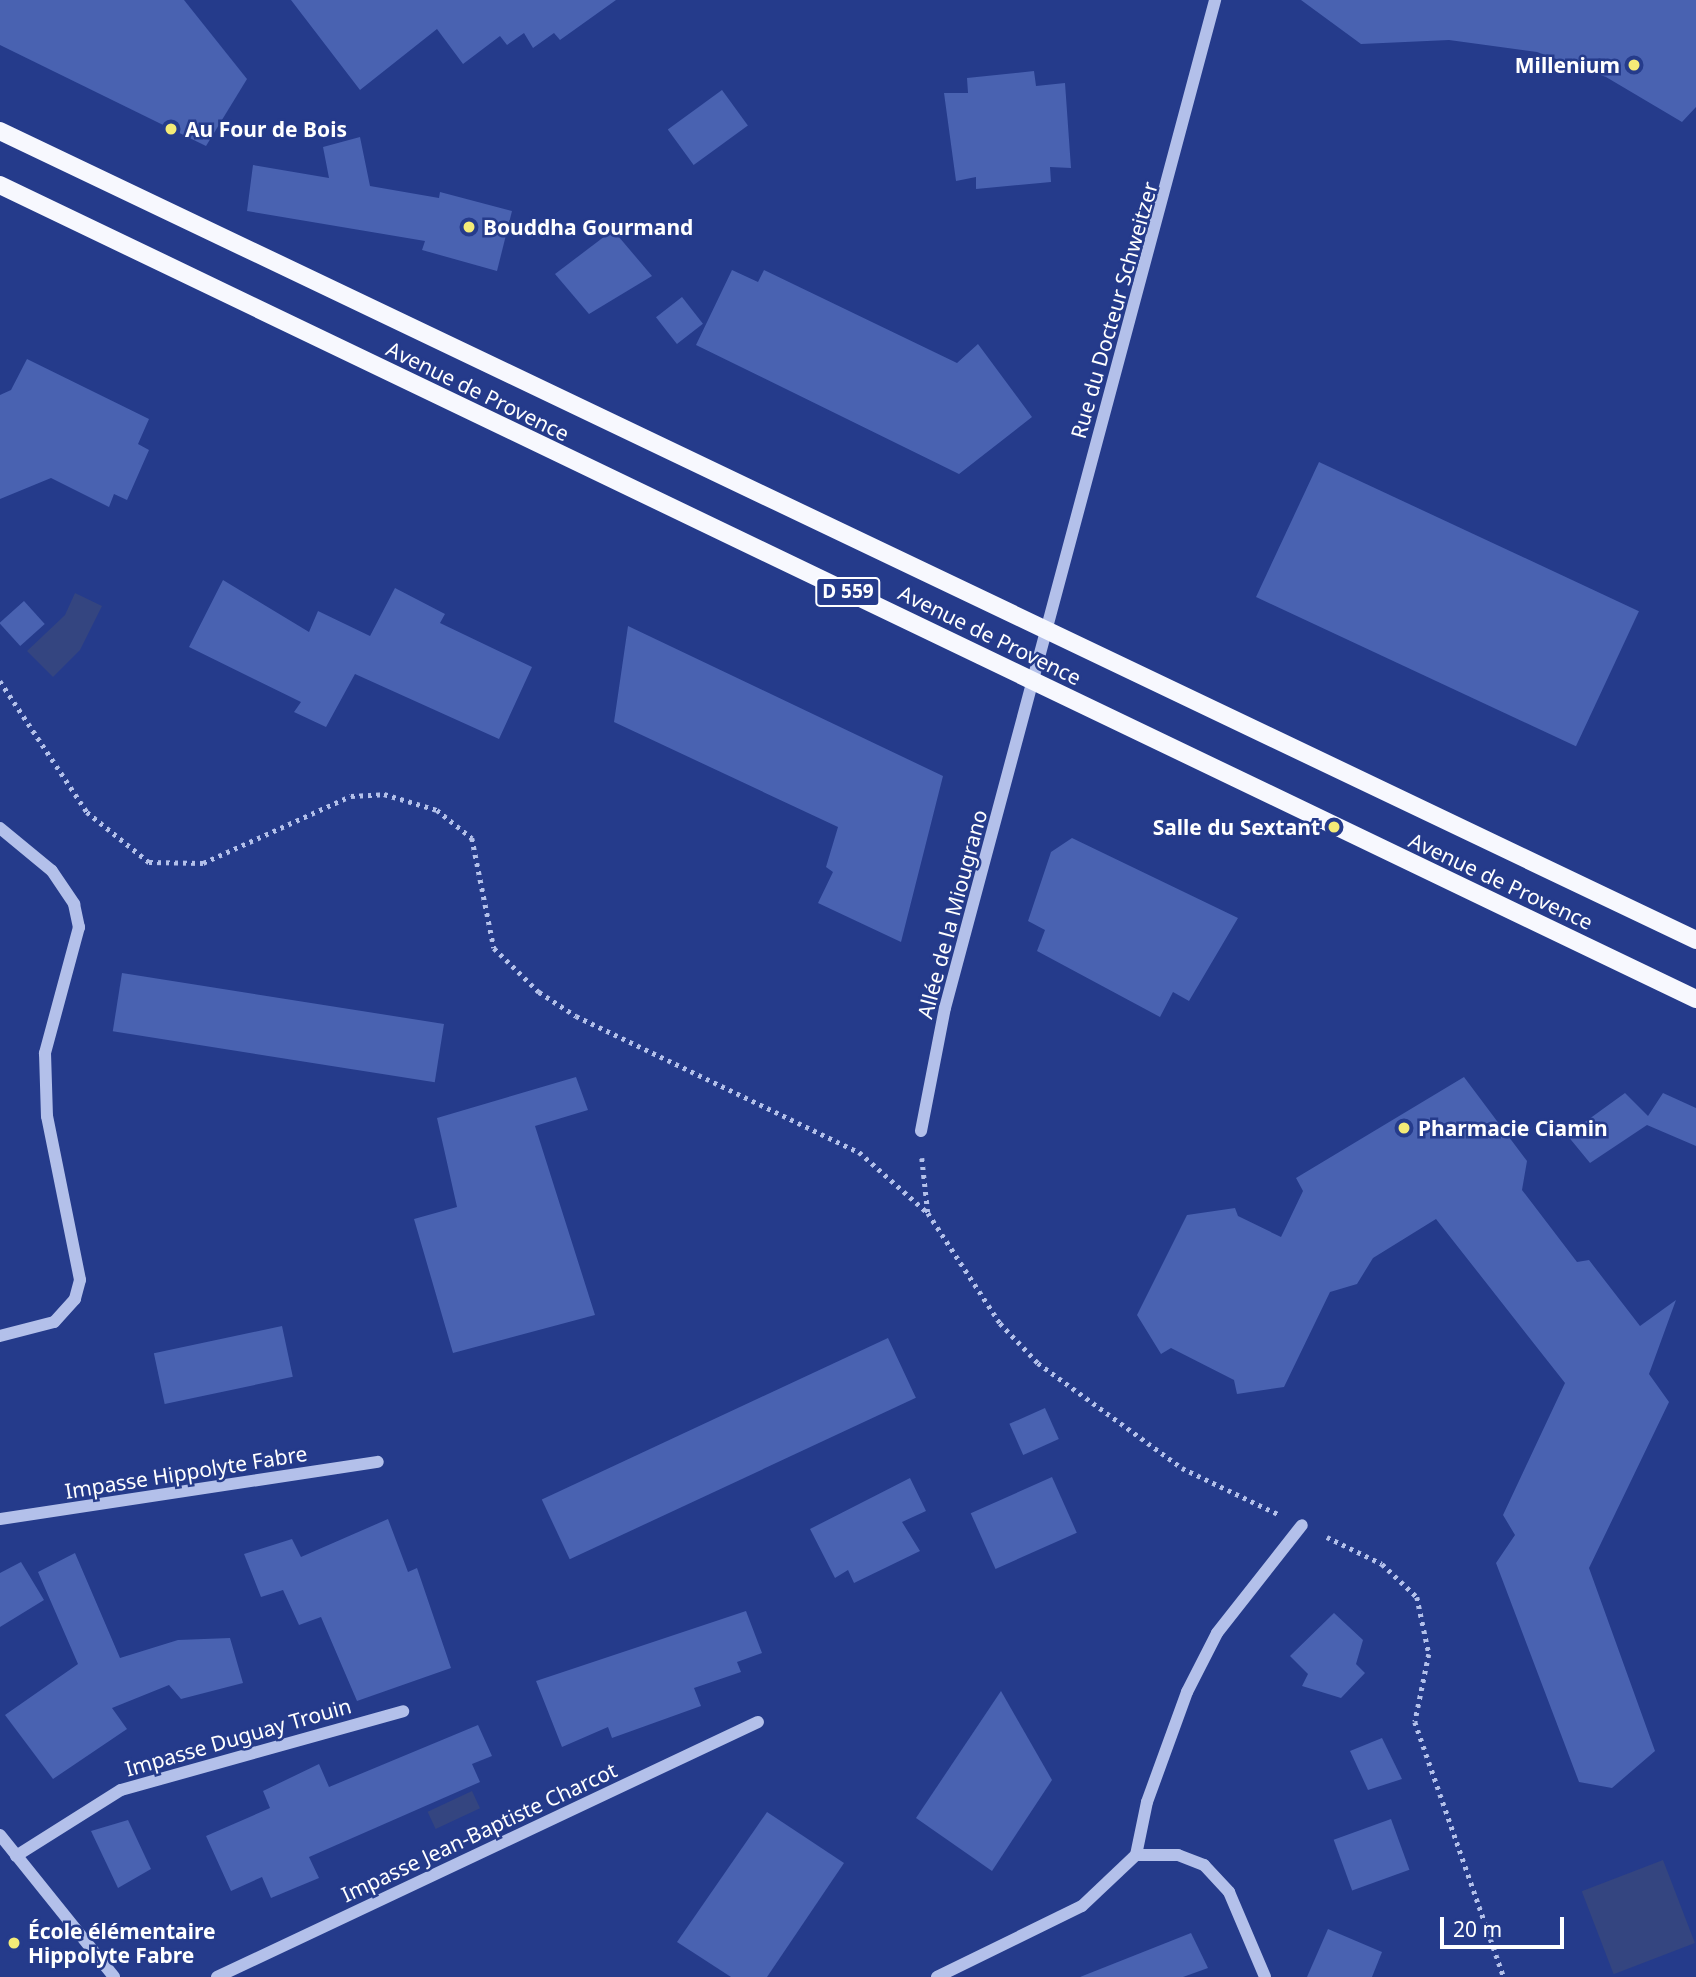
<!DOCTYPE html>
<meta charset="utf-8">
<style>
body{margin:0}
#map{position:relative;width:1696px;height:1977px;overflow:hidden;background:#253b8b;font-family:"Noto Sans",sans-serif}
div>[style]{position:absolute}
.water>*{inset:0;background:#344580;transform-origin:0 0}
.building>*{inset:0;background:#4962b1;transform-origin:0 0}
.path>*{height:4.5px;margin-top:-2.25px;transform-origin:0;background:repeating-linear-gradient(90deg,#b3c0ea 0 3.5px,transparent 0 8.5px)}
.minor>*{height:12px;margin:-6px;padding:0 6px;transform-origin:6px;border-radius:6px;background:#b3c0ea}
.major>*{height:18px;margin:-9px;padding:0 9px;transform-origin:9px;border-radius:9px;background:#f7f8fe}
.dots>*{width:19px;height:19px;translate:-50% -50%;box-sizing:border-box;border:4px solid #253b8b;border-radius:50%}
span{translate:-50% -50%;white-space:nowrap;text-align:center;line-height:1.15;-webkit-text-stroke:5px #253b8b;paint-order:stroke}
.shield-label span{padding:2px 5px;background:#253b8b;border:2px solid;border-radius:5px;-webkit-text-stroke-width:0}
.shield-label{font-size:19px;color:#fff;font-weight:700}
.poi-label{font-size:21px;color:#fff;font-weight:700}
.right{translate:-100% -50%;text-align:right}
.left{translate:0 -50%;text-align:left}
.street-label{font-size:21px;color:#fff}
.scale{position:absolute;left:1440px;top:1917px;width:124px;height:32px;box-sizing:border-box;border:4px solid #fff;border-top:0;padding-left:9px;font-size:21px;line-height:24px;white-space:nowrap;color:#fff;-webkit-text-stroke:5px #253b8b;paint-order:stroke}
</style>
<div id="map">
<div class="water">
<div style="clip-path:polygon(75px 593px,102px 606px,80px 650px,53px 677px,27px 651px,65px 615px)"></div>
<div style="left:472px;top:1791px;width:19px;height:49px;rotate:65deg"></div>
<div style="left:1663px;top:1860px;width:89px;height:87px;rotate:69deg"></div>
</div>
<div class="building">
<div style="clip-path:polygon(0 0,184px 0,247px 79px,206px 146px,0 45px)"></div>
<div style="clip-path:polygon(291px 0,616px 0,560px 40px,554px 33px,533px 48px,524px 33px,507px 45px,500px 36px,463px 64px,437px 29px,360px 90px)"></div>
<div style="clip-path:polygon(1301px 0,1696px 0,1696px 107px,1682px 122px,1606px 77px,1537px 52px,1449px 40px,1361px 44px)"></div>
<div style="clip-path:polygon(1034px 71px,1036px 86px,1065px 83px,1071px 168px,1050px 167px,1051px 182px,976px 189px,976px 177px,956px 181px,944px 93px,968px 93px,967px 78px)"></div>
<div style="left:722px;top:90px;width:44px;height:67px;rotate:54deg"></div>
<div style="clip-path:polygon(360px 137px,370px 186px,439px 198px,440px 192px,512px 211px,497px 271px,422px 250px,425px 241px,247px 211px,253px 165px,329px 178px,323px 147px)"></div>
<div style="clip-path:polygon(613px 230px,652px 276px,589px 314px,555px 274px)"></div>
<div style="clip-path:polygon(732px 270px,758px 282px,764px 270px,957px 363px,978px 344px,1032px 417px,959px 474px,696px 345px)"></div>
<div style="left:682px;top:297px;width:34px;height:33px;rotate:52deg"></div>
<div style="clip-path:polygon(27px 359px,149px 419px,138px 444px,149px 450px,127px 500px,114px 494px,109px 507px,51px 478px,0 499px,0 395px,11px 390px)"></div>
<div style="left:1319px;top:462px;width:353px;height:149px;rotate:25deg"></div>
<div style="clip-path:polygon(223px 580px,309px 632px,318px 611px,370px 636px,395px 588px,445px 614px,440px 623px,532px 667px,499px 739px,355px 674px,326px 727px,294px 712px,301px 702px,189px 647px)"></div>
<div style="left:24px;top:601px;width:31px;height:33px;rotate:48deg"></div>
<div style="clip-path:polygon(628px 626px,943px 776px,901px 942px,818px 903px,833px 872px,826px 867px,838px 827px,614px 722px)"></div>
<div style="clip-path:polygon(1072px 838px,1238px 918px,1189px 1001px,1173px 992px,1160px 1017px,1037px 951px,1045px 930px,1028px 921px,1051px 852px)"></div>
<div style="left:122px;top:973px;width:326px;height:59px;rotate:9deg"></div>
<div style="clip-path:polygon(576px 1077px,588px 1110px,535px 1126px,595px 1315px,453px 1353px,414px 1219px,457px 1207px,437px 1118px)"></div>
<div style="clip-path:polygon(1464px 1077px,1527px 1161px,1522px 1190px,1577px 1262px,1589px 1260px,1640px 1326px,1676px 1300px,1649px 1374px,1669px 1402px,1589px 1568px,1655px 1751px,1612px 1788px,1579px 1782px,1496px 1563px,1515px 1535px,1503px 1515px,1565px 1383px,1436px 1219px,1373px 1258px,1357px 1284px,1330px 1292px,1284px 1387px,1237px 1394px,1234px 1380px,1171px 1348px,1161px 1354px,1137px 1315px,1187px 1215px,1235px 1208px,1238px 1216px,1281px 1237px,1303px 1191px,1296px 1178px)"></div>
<div style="clip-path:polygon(1625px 1093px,1648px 1116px,1663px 1093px,1696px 1108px,1696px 1146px,1647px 1125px,1590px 1163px,1567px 1135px)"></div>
<div style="left:282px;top:1326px;width:52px;height:131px;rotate:78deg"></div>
<div style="left:888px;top:1338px;width:66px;height:382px;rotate:65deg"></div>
<div style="left:1045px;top:1408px;width:34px;height:39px;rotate:66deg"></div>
<div style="left:1052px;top:1477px;width:61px;height:89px;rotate:66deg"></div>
<div style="clip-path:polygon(910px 1478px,926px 1511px,902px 1522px,920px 1551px,854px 1583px,848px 1570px,835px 1578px,810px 1529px)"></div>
<div style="clip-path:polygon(388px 1519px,408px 1572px,417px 1568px,451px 1668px,357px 1701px,321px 1617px,299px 1625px,283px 1590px,261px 1597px,244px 1554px,292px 1539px,301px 1557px)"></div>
<div style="clip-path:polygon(75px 1553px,120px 1658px,178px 1640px,230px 1638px,243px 1683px,181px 1699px,169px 1685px,112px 1708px,127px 1729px,53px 1779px,5px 1715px,78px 1664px,38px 1572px)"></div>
<div style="clip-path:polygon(21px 1562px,44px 1600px,0 1627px,0 1573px)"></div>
<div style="clip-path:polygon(746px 1611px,762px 1653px,737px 1662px,741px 1672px,694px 1688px,701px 1706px,612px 1738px,608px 1727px,562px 1747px,536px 1681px)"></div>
<div style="clip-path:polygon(1334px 1613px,1363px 1640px,1356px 1664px,1365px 1673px,1341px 1698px,1302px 1686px,1308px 1674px,1290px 1656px)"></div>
<div style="clip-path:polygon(1001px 1691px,1052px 1780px,992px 1871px,916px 1818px)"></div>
<div style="clip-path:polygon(478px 1725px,492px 1756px,472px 1764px,480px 1782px,309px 1857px,319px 1878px,271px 1898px,262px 1877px,231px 1891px,206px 1836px,270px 1808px,263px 1791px,319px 1764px,329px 1787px)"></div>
<div style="clip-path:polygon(1382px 1738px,1402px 1779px,1368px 1790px,1350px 1751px)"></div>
<div style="clip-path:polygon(767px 1812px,844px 1863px,767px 1977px,731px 1977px,677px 1942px)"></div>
<div style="left:1391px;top:1819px;width:54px;height:61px;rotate:70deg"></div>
<div style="clip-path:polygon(128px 1820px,151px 1869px,118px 1888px,91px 1831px)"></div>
<div style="clip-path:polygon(1328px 1929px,1382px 1952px,1372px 1977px,1307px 1977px)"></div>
<div style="clip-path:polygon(1191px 1933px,1208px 1968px,1183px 1977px,1080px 1977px)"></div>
</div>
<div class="path">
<div style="left:0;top:681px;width:157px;rotate:56.4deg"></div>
<div style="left:87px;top:812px;width:80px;rotate:38.9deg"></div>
<div style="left:149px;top:862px;width:54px;rotate:1.1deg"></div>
<div style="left:203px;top:863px;width:162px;rotate:-24.4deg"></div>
<div style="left:351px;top:796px;width:33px;rotate:-3deg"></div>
<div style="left:384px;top:794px;width:55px;rotate:16.8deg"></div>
<div style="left:437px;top:810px;width:45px;rotate:38.7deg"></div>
<div style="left:472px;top:838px;width:112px;rotate:78.7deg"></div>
<div style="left:494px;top:948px;width:63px;rotate:44.4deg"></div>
<div style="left:539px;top:992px;width:44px;rotate:33deg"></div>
<div style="left:576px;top:1016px;width:314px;rotate:25.7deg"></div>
<div style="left:859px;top:1152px;width:92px;rotate:41.5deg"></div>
<div style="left:922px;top:1158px;width:55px;rotate:83.8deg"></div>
<div style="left:928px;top:1213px;width:131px;rotate:56.8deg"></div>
<div style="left:1000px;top:1323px;width:55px;rotate:46.5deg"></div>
<div style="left:1038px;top:1363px;width:178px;rotate:36.1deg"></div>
<div style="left:1182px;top:1468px;width:106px;rotate:25.6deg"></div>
<div style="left:1327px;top:1537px;width:61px;rotate:26.1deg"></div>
<div style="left:1382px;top:1564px;width:48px;rotate:43.3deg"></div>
<div style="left:1417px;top:1597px;width:58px;rotate:78.1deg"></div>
<div style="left:1429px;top:1654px;width:69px;rotate:101.6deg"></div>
<div style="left:1415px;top:1722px;width:270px;rotate:70.8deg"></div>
</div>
<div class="minor">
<div style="left:0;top:828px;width:67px;rotate:39.6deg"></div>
<div style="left:52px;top:871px;width:40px;rotate:56deg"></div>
<div style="left:74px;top:904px;width:24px;rotate:78deg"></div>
<div style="left:79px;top:927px;width:131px;rotate:105.1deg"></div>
<div style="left:45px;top:1053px;width:63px;rotate:88.2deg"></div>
<div style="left:47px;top:1116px;width:167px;rotate:78.6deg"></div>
<div style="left:80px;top:1280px;width:20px;rotate:105deg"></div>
<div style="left:75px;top:1299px;width:31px;rotate:132deg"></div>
<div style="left:54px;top:1322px;width:56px;rotate:165.5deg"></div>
<div style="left:921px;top:1131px;width:125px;rotate:-79deg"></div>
<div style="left:945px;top:1008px;width:1044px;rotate:-75deg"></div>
<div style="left:0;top:1519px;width:382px;rotate:-8.6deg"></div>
<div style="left:0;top:1835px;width:182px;rotate:51.2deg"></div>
<div style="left:1136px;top:1855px;width:42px"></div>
<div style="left:1178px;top:1855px;width:28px;rotate:21deg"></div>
<div style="left:1204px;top:1865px;width:37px;rotate:47deg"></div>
<div style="left:1229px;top:1892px;width:92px;rotate:67deg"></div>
<div style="left:16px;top:1856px;width:124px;rotate:-32.2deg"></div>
<div style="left:121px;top:1790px;width:293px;rotate:-15.6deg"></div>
<div style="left:217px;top:1977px;width:598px;rotate:-25.24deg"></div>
<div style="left:937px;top:1977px;width:161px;rotate:-26.1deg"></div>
<div style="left:1082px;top:1906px;width:74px;rotate:-43.4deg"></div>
<div style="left:1136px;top:1855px;width:54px;rotate:-78.3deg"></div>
<div style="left:1147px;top:1802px;width:117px;rotate:-70deg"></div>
<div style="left:1187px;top:1692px;width:66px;rotate:-63deg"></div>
<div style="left:1217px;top:1633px;width:137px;rotate:-51.8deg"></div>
</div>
<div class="major">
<div style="left:0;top:131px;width:1879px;rotate:25.5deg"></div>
<div style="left:0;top:185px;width:1881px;rotate:25.64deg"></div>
</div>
<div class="dots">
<div style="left:1634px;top:65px;background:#f4eb77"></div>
<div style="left:171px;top:129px;background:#f4eb77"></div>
<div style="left:469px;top:227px;background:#f4eb77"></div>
<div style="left:1334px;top:827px;background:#f4eb77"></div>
<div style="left:1404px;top:1128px;background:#f4eb77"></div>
<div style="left:14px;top:1943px;background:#f4eb77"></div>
</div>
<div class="shield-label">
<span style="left:848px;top:592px">D 559</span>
</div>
<div class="poi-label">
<span class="right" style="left:1620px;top:65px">Millenium</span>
<span class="left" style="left:185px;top:129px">Au Four de Bois</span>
<span class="left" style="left:483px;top:227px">Bouddha Gourmand</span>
<span class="right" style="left:1320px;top:827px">Salle du Sextant</span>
<span class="left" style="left:1418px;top:1128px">Pharmacie Ciamin</span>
<span class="left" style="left:28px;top:1943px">École élémentaire<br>Hippolyte Fabre</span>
</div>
<div class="street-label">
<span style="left:1114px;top:310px;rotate:-74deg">Rue du Docteur Schweitzer</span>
<span style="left:478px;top:391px;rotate:26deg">Avenue de Provence</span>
<span style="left:990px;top:635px;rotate:26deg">Avenue de Provence</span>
<span style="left:1501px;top:881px;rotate:25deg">Avenue de Provence</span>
<span style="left:952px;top:914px;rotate:-75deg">Allée de la Miougrano</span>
<span style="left:186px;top:1472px;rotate:-9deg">Impasse Hippolyte Fabre</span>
<span style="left:238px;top:1737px;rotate:-16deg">Impasse Duguay Trouin</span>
<span style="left:479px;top:1832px;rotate:-25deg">Impasse Jean-Baptiste Charcot</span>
</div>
<div class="scale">20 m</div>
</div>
